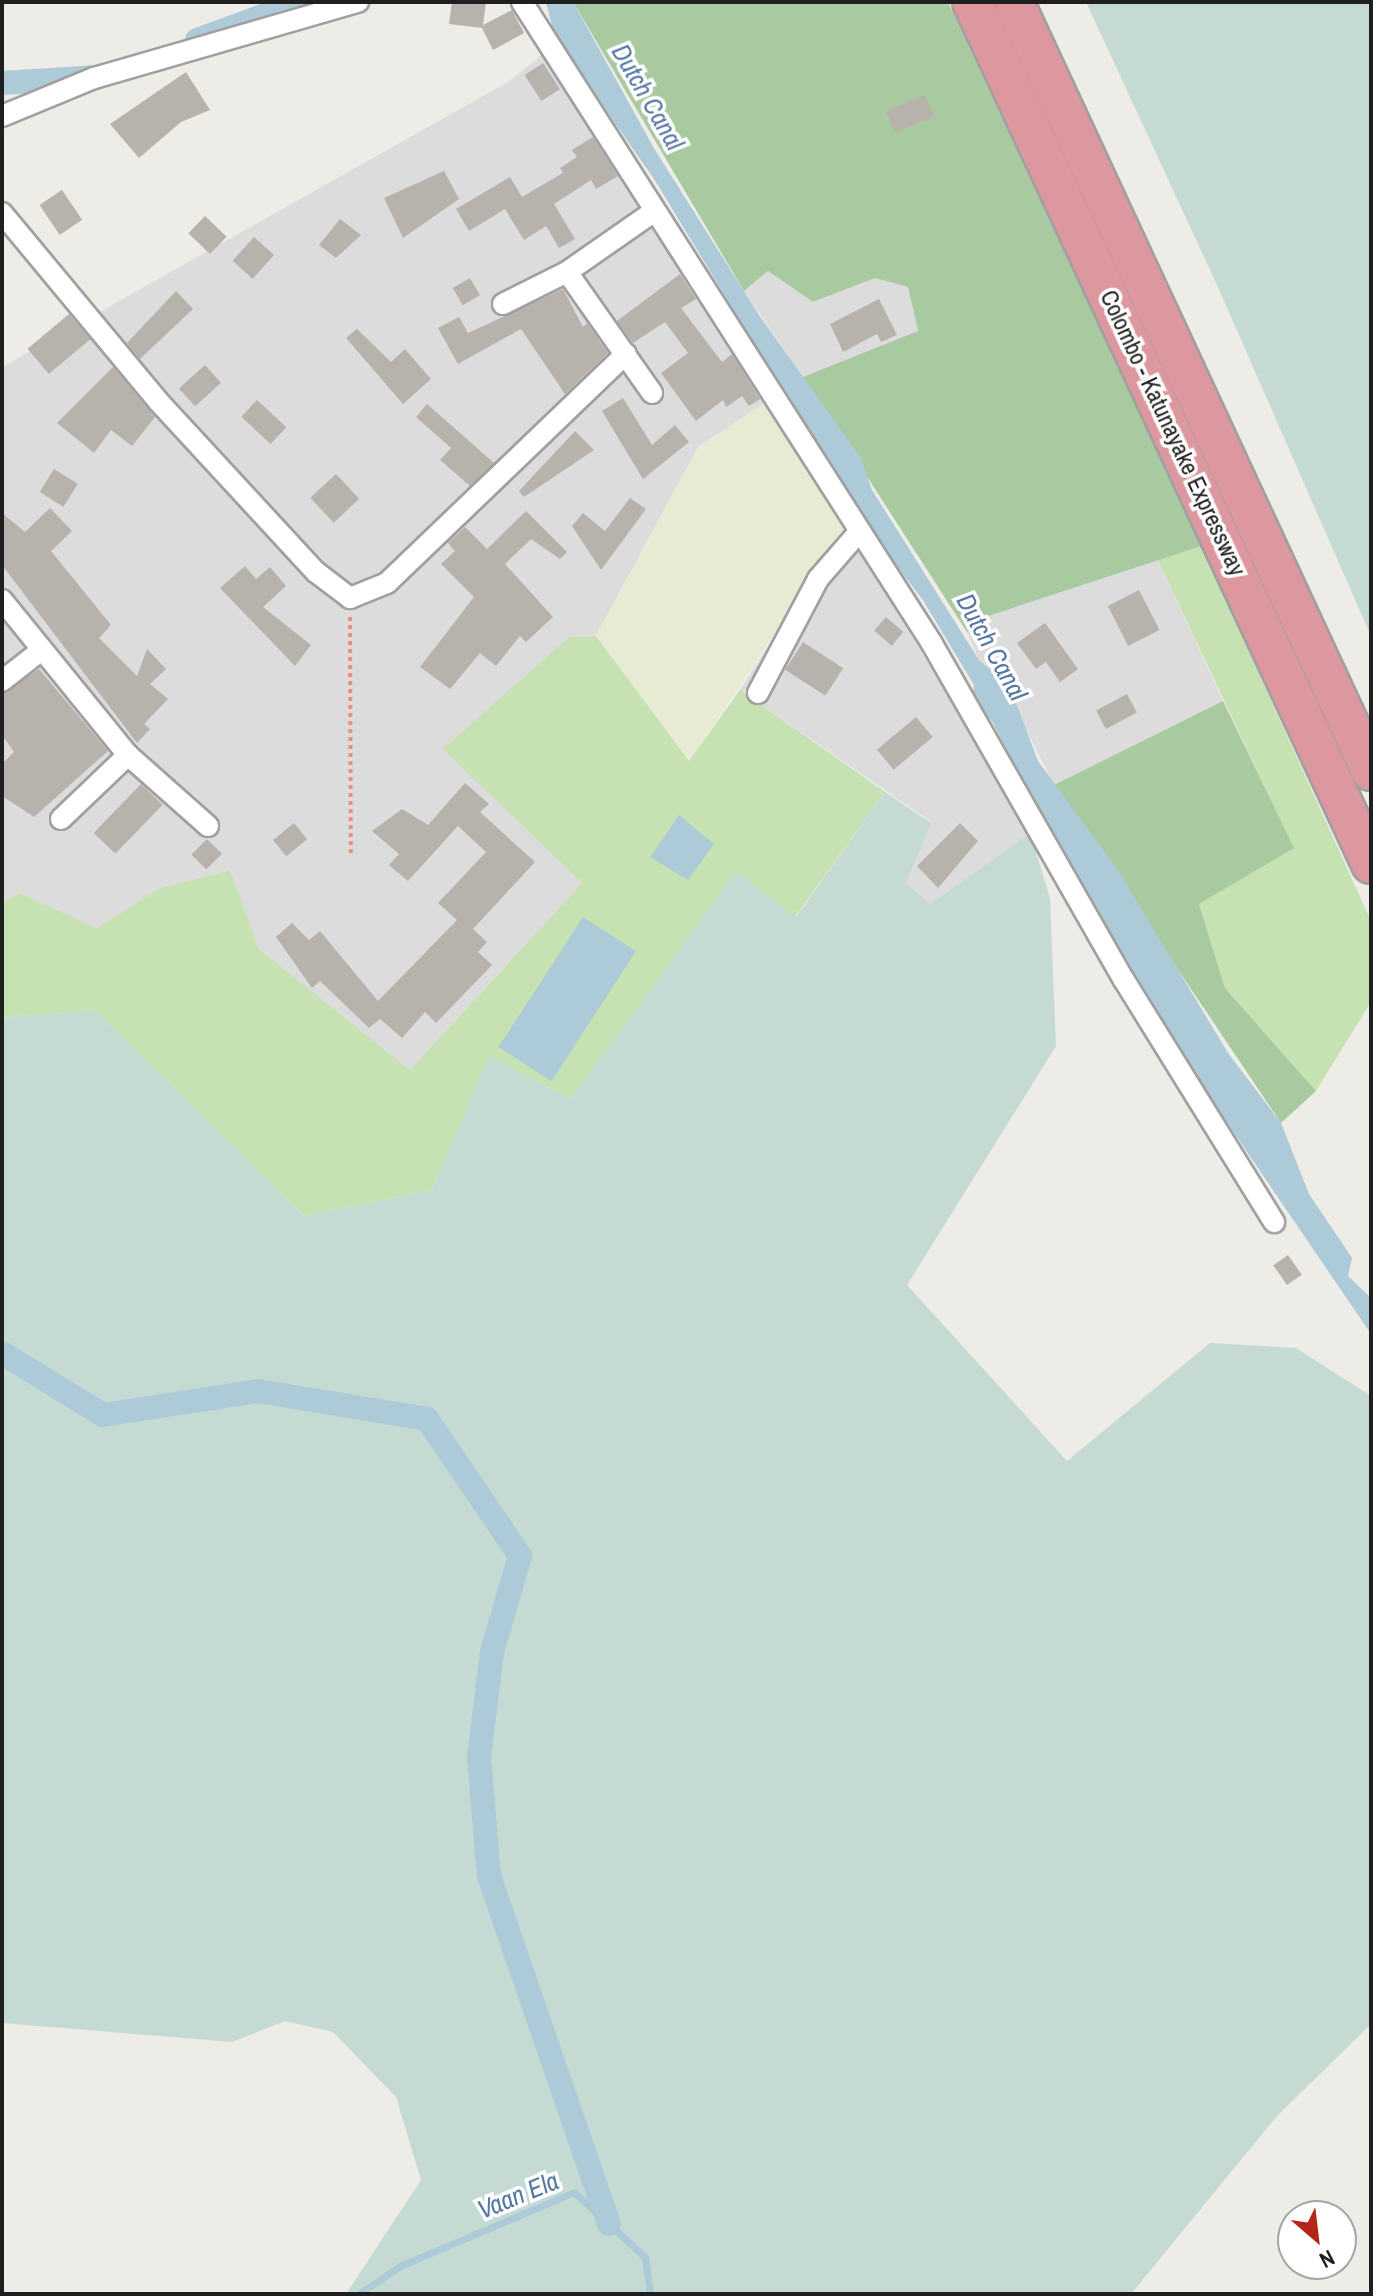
<!DOCTYPE html>
<style>
body{margin:0}
#map{position:relative;width:1373px;height:2296px;overflow:hidden;background:#eeece6;font-family:"Archivo Narrow",sans-serif}
div>[style]{position:absolute}
.residential>*{inset:0;background:#dddcdc}
.farmland>*{inset:0;background:#e7ebd4}
.grass>*{inset:0;background:#c6e2b2}
.forest>*{inset:0;background:#a9c9a0}
.wetland>*{inset:0;background:#c5dad2}
.water>*{inset:0;background:#accad7;transform-origin:0 0}
.stream>*{height:7px;margin:-3.5px;padding:0 3.5px;transform-origin:3.5px;border-radius:3.5px;background:#accad7}
.canal>*{height:24px;margin:-12px;padding:0 12px;transform-origin:12px;border-radius:12px;background:#accad7}
.building>*{inset:0;background:#b7b2ac;transform-origin:0 0}
.path>*{height:4px;margin-top:-2px;transform-origin:0;background:repeating-linear-gradient(90deg,#e9907d 0 4px,transparent 0 8px)}
.roads{filter:drop-shadow(2px 0 #a0a0a0) drop-shadow(-2px 0 #a0a0a0) drop-shadow(0 2px #a0a0a0) drop-shadow(0 -2px #a0a0a0)}
.minor>*{height:20px;margin:-10px;padding:0 10px;transform-origin:10px;border-radius:10px;background:#fff}
.motorway>*{height:38px;margin:-19px;padding:0 19px;transform-origin:19px;border-radius:19px;background:#dc979f}
span{translate:-50% -50%;white-space:nowrap;text-align:center;line-height:1.15;-webkit-text-stroke:7px #fff;paint-order:stroke}
.street-label{font-size:24px;color:#1f1f1f}
.water-label{font-size:26px;color:#5777a3;font-style:italic}
.frame{position:absolute;inset:0;border:4px solid #1f1f1f;pointer-events:none}
.north{position:absolute;left:1277px;top:2200px;width:80px;height:80px;box-sizing:border-box;background:#fff;border:2px solid #a5a5a5;border-radius:50%;rotate:152deg;font-size:22px;font-weight:700;line-height:32px;text-align:center;color:#1f1f1f}
.north::after{content:'';display:block;margin:auto;width:28px;height:36px;background:#b52518;clip-path:polygon(50% 0,100% 100%,50% 72%,0 100%)}
</style>
<div id="map">
<div class="residential">
<div style="clip-path:polygon(543px 54px,771px 399px,698px 447px,596px 636px,569px 637px,475px 723px,582px 883px,410px 1070px,259px 949px,230px 870px,158px 889px,97px 928px,19px 893px,2px 903px,2px 367px,508px 82px)"></div>
<div style="clip-path:polygon(768px 271px,813px 302px,875px 278px,908px 287px,918px 331px,803px 377px,744px 291px)"></div>
<div style="clip-path:polygon(846px 526px,1030px 833px,930px 904px,906px 883px,931px 822px,740px 690px)"></div>
<div style="clip-path:polygon(1156px 556px,1223px 701px,1054px 785px,997px 671px,979px 660px,967px 632px,982px 618px)"></div>
</div>
<div class="farmland">
<div style="clip-path:polygon(771px 399px,846px 526px,689px 761px,596px 636px,698px 447px)"></div>
</div>
<div class="grass">
<div style="clip-path:polygon(1201px 546px,1371px 921px,1371px 1002px,1316px 1091px,1225px 988px,1199px 904px,1293px 847px,1156px 556px)"></div>
<div style="clip-path:polygon(596px 636px,689px 761px,740px 690px,885px 792px,795px 917px,736px 873px,571px 1099px,489px 1057px,432px 1190px,304px 1216px,96px 1011px,2px 1017px,2px 903px,19px 893px,97px 928px,158px 889px,230px 870px,259px 949px,410px 1070px,582px 883px,443px 749px,569px 637px)"></div>
</div>
<div class="forest">
<div style="clip-path:polygon(573px 2px,948px 2px,1201px 546px,982px 618px,967px 632px,803px 377px,918px 331px,908px 287px,875px 278px,813px 302px,768px 271px,744px 291px)"></div>
<div style="clip-path:polygon(1223px 701px,1294px 848px,1199px 904px,1225px 988px,1316px 1091px,1281px 1123px,1054px 785px)"></div>
</div>
<div class="wetland">
<div style="clip-path:polygon(1086px 2px,1371px 2px,1371px 636px,1217px 285px)"></div>
<div style="clip-path:polygon(885px 792px,931px 823px,906px 883px,930px 904px,1030px 833px,1050px 898px,1056px 1046px,907px 1285px,1067px 1461px,1210px 1343px,1296px 1348px,1371px 1396px,1371px 2024px,1277px 2116px,1131px 2294px,346px 2294px,421px 2180px,396px 2097px,333px 2032px,285px 2021px,232px 2042px,2px 2023px,2px 1017px,96px 1011px,304px 1216px,432px 1190px,489px 1056px,571px 1099px,736px 872px,796px 917px)"></div>
</div>
<div class="water">
<div style="clip-path:polygon(546px 2px,573px 2px,655px 150px,759px 315px,861px 458px,872px 490px,979px 660px,1009px 684px,1038px 761px,1118px 870px,1228px 1053px,1281px 1123px,1309px 1194px,1352px 1258px,1348px 1276px,1371px 1298px,1371px 1334px,1211px 1099px,1047px 829px,992px 721px,972px 704px,974px 685px,923px 600px,862px 521px,654px 179px,555px 37px)"></div>
<div style="clip-path:polygon(679px 815px,714px 844px,688px 880px,650px 857px)"></div>
<div style="left:583px;top:917px;width:63px;height:155px;rotate:33deg"></div>
</div>
<div class="stream">
<div style="left:359px;top:2294px;width:50px;rotate:-34.3deg"></div>
<div style="left:400px;top:2266px;width:189px;rotate:-23deg"></div>
<div style="left:574px;top:2192px;width:96px;rotate:42.5deg"></div>
<div style="left:645px;top:2257px;width:37px;rotate:82deg"></div>
</div>
<div class="canal">
<div style="left:197px;top:40px;width:111px;rotate:-20.1deg"></div>
<div style="left:2px;top:83px;width:97px;rotate:-3.5deg"></div>
<div style="left:2px;top:1353px;width:119px;rotate:31.5deg"></div>
<div style="left:103px;top:1415px;width:157px;rotate:-8.8deg"></div>
<div style="left:258px;top:1391px;width:171px;rotate:9.4deg"></div>
<div style="left:427px;top:1419px;width:166px;rotate:55.8deg"></div>
<div style="left:520px;top:1556px;width:100px;rotate:106.3deg"></div>
<div style="left:492px;top:1652px;width:106px;rotate:97.1deg"></div>
<div style="left:479px;top:1757px;width:119px;rotate:85.2deg"></div>
<div style="left:489px;top:1876px;width:368px;rotate:71deg"></div>
</div>
<div class="building">
<div style="clip-path:polygon(452px 2px,486px 2px,483px 25px,512px 10px,524px 33px,493px 50px,482px 28px,449px 24px)"></div>
<div style="left:543px;top:63px;width:31px;height:22px;rotate:57deg"></div>
<div style="clip-path:polygon(186px 72px,210px 110px,181px 122px,139px 158px,110px 124px)"></div>
<div style="left:925px;top:95px;width:23px;height:42px;rotate:67deg"></div>
<div style="clip-path:polygon(593px 137px,618px 176px,596px 189px,591px 180px,554px 204px,575px 239px,559px 248px,546px 226px,524px 240px,505px 209px,469px 231px,456px 209px,510px 177px,522px 197px,563px 173px,560px 168px,577px 157px,572px 150px)"></div>
<div style="clip-path:polygon(444px 171px,459px 199px,403px 238px,384px 198px)"></div>
<div style="left:62px;top:190px;width:36px;height:27px;rotate:56deg"></div>
<div style="left:205px;top:216px;width:30px;height:24px;rotate:44deg"></div>
<div style="clip-path:polygon(340px 219px,361px 235px,336px 258px,319px 245px)"></div>
<div style="left:254px;top:237px;width:27px;height:32px;rotate:42deg"></div>
<div style="clip-path:polygon(680px 274px,696px 299px,681px 308px,722px 362px,732px 354px,760px 399px,749px 406px,742px 396px,726px 407px,723px 400px,696px 421px,661px 373px,688px 353px,665px 322px,633px 343px,617px 321px)"></div>
<div style="left:470px;top:278px;width:20px;height:20px;rotate:60deg"></div>
<div style="clip-path:polygon(563px 289px,583px 327px,587px 323px,608px 353px,565px 394px,521px 329px,458px 364px,438px 328px,459px 317px,468px 333px)"></div>
<div style="clip-path:polygon(176px 291px,193px 309px,140px 359px,127px 343px)"></div>
<div style="clip-path:polygon(879px 299px,897px 335px,881px 342px,877px 334px,843px 352px,830px 324px)"></div>
<div style="left:69px;top:314px;width:33px;height:54px;rotate:50deg"></div>
<div style="clip-path:polygon(357px 329px,391px 362px,405px 349px,431px 379px,403px 404px,346px 338px)"></div>
<div style="left:205px;top:365px;width:24px;height:35px;rotate:48deg"></div>
<div style="clip-path:polygon(113px 367px,155px 417px,132px 446px,111px 430px,94px 453px,57px 423px)"></div>
<div style="clip-path:polygon(623px 398px,652px 445px,675px 425px,689px 442px,643px 479px,602px 411px)"></div>
<div style="left:257px;top:400px;width:40px;height:23px;rotate:43deg"></div>
<div style="clip-path:polygon(427px 404px,494px 463px,470px 486px,440px 460px,451px 448px,416px 417px)"></div>
<div style="clip-path:polygon(575px 431px,594px 450px,524px 497px,519px 491px)"></div>
<div style="left:54px;top:469px;width:28px;height:27px;rotate:32deg"></div>
<div style="left:336px;top:474px;width:34px;height:35px;rotate:47deg"></div>
<div style="clip-path:polygon(630px 498px,646px 509px,601px 570px,572px 526px,583px 513px,605px 531px)"></div>
<div style="clip-path:polygon(50px 508px,72px 531px,51px 551px,111px 625px,99px 638px,137px 676px,147px 649px,166px 669px,150px 684px,168px 699px,144px 724px,150px 729px,137px 743px,2px 565px,2px 513px,25px 532px)"></div>
<div style="clip-path:polygon(526px 511px,567px 552px,560px 559px,531px 539px,505px 564px,553px 617px,526px 642px,520px 636px,496px 666px,480px 653px,450px 689px,420px 667px,474px 597px,441px 564px,455px 551px,448px 543px,465px 527px,487px 549px)"></div>
<div style="clip-path:polygon(245px 566px,256px 579px,270px 567px,286px 586px,263px 607px,311px 645px,295px 666px,220px 588px)"></div>
<div style="left:1139px;top:590px;width:45px;height:35px;rotate:63deg"></div>
<div style="left:886px;top:617px;width:23px;height:18px;rotate:41deg"></div>
<div style="clip-path:polygon(1045px 623px,1078px 669px,1060px 682px,1046px 662px,1036px 669px,1017px 643px)"></div>
<div style="left:803px;top:642px;width:48px;height:33px;rotate:33deg"></div>
<div style="clip-path:polygon(39px 669px,108px 751px,34px 817px,2px 796px,2px 764px,14px 752px,2px 735px,2px 694px)"></div>
<div style="left:1127px;top:694px;width:21px;height:35px;rotate:62deg"></div>
<div style="left:916px;top:717px;width:26px;height:51px;rotate:50deg"></div>
<div style="clip-path:polygon(465px 783px,489px 804px,480px 812px,535px 862px,473px 929px,487px 942px,478px 952px,492px 965px,436px 1023px,425px 1012px,402px 1038px,380px 1019px,369px 1028px,320px 981px,312px 988px,276px 937px,292px 923px,309px 940px,320px 931px,378px 1001px,457px 920px,438px 903px,486px 852px,458px 826px,408px 881px,389px 865px,399px 854px,372px 831px,402px 809px,428px 825px)"></div>
<div style="left:141px;top:784px;width:30px;height:68px;rotate:44deg"></div>
<div style="left:294px;top:823px;width:21px;height:27px;rotate:51deg"></div>
<div style="clip-path:polygon(960px 823px,978px 841px,938px 888px,917px 866px)"></div>
<div style="left:207px;top:839px;width:21px;height:22px;rotate:45deg"></div>
<div style="left:1288px;top:1255px;width:24px;height:18px;rotate:55deg"></div>
</div>
<div class="path">
<div style="left:350px;top:617px;width:239px;rotate:89.8deg"></div>
</div>
<div class="roads">
<div class="minor">
<div style="left:522px;top:2px;width:760px;rotate:57.42deg"></div>
<div style="left:931px;top:642px;width:389px;rotate:60.3deg"></div>
<div style="left:1124px;top:980px;width:285px;rotate:58.2deg"></div>
<div style="left:2px;top:116px;width:100px;rotate:-22.4deg"></div>
<div style="left:94px;top:78px;width:275px;rotate:-16.1deg"></div>
<div style="left:2px;top:213px;width:244px;rotate:50.3deg"></div>
<div style="left:158px;top:401px;width:233px;rotate:47.3deg"></div>
<div style="left:316px;top:572px;width:43px;rotate:37.4deg"></div>
<div style="left:350px;top:598px;width:40px;rotate:-22deg"></div>
<div style="left:387px;top:583px;width:331px;rotate:-43.8deg"></div>
<div style="left:567px;top:272px;width:148px;rotate:54.9deg"></div>
<div style="left:503px;top:304px;width:72px;rotate:-26.6deg"></div>
<div style="left:567px;top:272px;width:105px;rotate:-34.9deg"></div>
<div style="left:2px;top:600px;width:200px;rotate:50.9deg"></div>
<div style="left:128px;top:755px;width:107px;rotate:41.6deg"></div>
<div style="left:2px;top:681px;width:47px;rotate:-38.1deg"></div>
<div style="left:758px;top:693px;width:129px;rotate:-62.2deg"></div>
<div style="left:818px;top:579px;width:61px;rotate:-49deg"></div>
<div style="left:61px;top:819px;width:93px;rotate:-43.7deg"></div>
</div>
<div class="motorway">
<div style="left:972px;top:2px;width:950px;rotate:65.16deg"></div>
<div style="left:1014px;top:2px;width:848px;rotate:65.1deg"></div>
</div>
</div>
<div class="street-label">
<span style="left:1173px;top:433px;rotate:65deg">Colombo - Katunayake Expressway</span>
</div>
<div class="water-label">
<span style="left:648px;top:97px;rotate:60deg">Dutch Canal</span>
<span style="left:992px;top:647px;rotate:61deg">Dutch Canal</span>
<span style="left:518px;top:2195px;rotate:-22deg">Vaan Ela</span>
</div>
<div class="frame"></div>
<div class="north">N</div>
</div>
